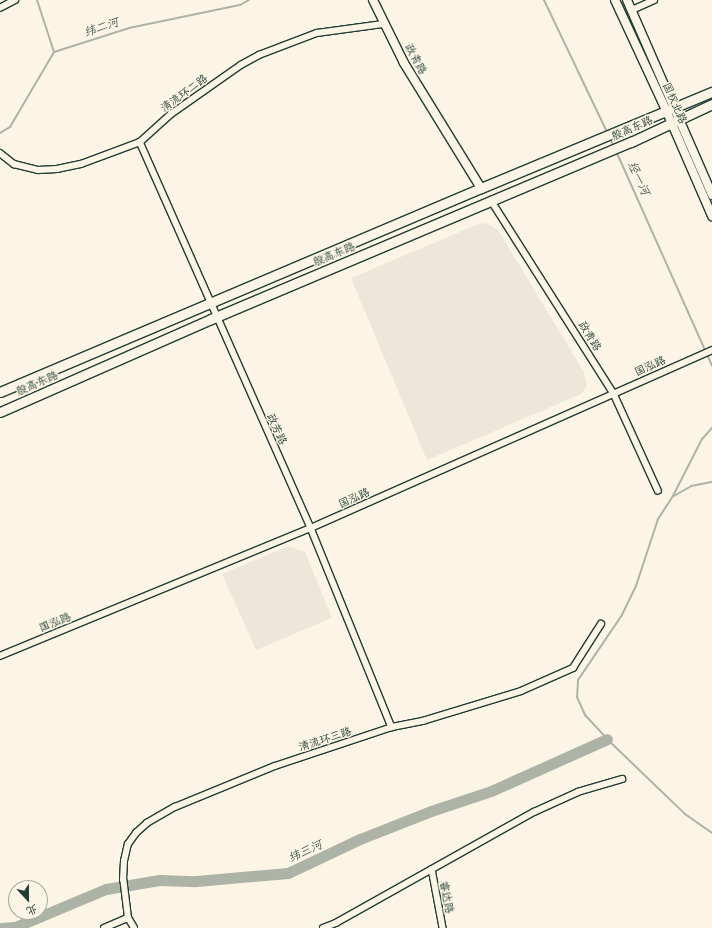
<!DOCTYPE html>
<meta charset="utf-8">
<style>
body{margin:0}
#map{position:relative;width:712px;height:928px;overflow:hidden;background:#fcf5e5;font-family:"Patrick Hand","LXGW WenKai TC",sans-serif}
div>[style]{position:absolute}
.built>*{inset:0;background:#ece7d8}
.stream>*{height:2px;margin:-1px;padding:0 1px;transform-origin:1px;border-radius:1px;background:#aeb3a7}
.river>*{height:11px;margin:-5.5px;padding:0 5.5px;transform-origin:5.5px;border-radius:5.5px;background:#aeb3a7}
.roads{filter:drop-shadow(1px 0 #1f3d34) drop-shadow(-1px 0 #1f3d34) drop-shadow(0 1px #1f3d34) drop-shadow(0 -1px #1f3d34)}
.street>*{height:5.5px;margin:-2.75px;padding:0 2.75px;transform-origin:2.75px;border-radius:2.75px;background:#fcf5e5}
.secondary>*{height:8px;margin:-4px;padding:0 4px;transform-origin:4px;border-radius:4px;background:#fcf5e5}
.primary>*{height:9px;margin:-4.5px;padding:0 4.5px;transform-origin:4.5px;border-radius:4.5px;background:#fcf5e5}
span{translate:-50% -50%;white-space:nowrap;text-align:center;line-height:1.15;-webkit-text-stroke:3px #fcf5e5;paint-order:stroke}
.street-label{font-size:11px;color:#1f3d34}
.water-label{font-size:12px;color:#435a51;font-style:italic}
.north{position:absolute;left:8px;top:880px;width:40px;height:40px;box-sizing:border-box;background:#fcf5e5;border:1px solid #a4ab9e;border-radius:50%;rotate:158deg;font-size:11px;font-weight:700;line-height:16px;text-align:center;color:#1f3d34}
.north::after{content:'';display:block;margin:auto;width:14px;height:18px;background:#1f3d34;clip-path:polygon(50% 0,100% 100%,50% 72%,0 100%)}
</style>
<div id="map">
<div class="built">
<div style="clip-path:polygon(481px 223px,488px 224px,498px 230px,584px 372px,587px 386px,581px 394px,427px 460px,351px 278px)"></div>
<div style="clip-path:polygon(288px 546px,305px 552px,332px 618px,256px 650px,222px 574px)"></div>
</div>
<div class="stream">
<div style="left:37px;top:0;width:55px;rotate:71.9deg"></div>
<div style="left:544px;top:0;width:146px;rotate:64.5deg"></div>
<div style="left:0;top:133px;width:12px;rotate:-31deg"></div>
<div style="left:10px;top:127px;width:87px;rotate:-59.6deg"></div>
<div style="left:54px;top:52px;width:79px;rotate:-17.7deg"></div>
<div style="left:129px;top:28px;width:113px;rotate:-11.7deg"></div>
<div style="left:240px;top:5px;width:10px;rotate:-29deg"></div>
<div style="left:610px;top:138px;width:10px;rotate:66deg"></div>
<div style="left:616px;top:151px;width:235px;rotate:65.9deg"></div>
<div style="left:712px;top:428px;width:15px;rotate:132deg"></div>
<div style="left:702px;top:439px;width:64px;rotate:117deg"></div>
<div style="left:673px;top:496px;width:27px;rotate:123deg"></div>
<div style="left:658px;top:519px;width:71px;rotate:108.2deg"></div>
<div style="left:636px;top:586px;width:32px;rotate:116deg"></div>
<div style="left:622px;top:615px;width:78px;rotate:124.1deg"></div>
<div style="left:578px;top:680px;width:17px;rotate:93deg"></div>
<div style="left:577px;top:697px;width:20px;rotate:66deg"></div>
<div style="left:585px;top:715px;width:33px;rotate:47deg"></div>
<div style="left:607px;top:739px;width:108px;rotate:43.9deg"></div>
<div style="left:685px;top:814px;width:33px;rotate:35deg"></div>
<div style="left:674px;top:496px;width:20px;rotate:-30deg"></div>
<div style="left:691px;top:486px;width:21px;rotate:-11deg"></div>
</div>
<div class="river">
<div style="left:0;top:928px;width:15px;rotate:-4deg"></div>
<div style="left:15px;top:927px;width:99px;rotate:-22.7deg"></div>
<div style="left:106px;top:889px;width:54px;rotate:-9.6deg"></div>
<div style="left:159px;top:880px;width:37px;rotate:2deg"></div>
<div style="left:196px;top:881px;width:92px;rotate:-5deg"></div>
<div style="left:288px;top:873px;width:80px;rotate:-25.3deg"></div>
<div style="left:360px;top:839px;width:76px;rotate:-21.5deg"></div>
<div style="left:431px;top:811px;width:63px;rotate:-18.4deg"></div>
<div style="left:491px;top:791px;width:127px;rotate:-24.1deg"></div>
</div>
<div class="roads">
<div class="street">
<div style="left:0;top:8px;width:17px;rotate:-28deg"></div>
<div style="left:632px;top:10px;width:24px;rotate:-24deg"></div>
<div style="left:140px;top:142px;width:422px;rotate:66.1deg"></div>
<div style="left:311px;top:528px;width:215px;rotate:67.9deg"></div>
<div style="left:0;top:153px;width:18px;rotate:38deg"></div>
<div style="left:14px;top:164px;width:25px;rotate:14deg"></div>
<div style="left:38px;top:170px;width:19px;rotate:-3deg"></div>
<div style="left:57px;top:169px;width:25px;rotate:-12deg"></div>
<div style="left:81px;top:164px;width:63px;rotate:-20.4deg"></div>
<div style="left:140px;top:142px;width:42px;rotate:-42.1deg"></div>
<div style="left:171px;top:114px;width:85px;rotate:-35deg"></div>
<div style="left:241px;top:65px;width:21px;rotate:-29deg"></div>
<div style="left:259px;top:55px;width:62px;rotate:-20.8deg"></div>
<div style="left:317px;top:33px;width:68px;rotate:-7.7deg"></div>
<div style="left:491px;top:200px;width:230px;rotate:57.6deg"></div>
<div style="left:614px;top:394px;width:106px;rotate:65.4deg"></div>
<div style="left:0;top:656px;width:336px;rotate:-22.4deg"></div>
<div style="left:311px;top:528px;width:439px;rotate:-23.9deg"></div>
<div style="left:432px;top:869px;width:60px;rotate:79.4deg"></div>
<div style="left:104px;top:928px;width:26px;rotate:-23deg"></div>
<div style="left:134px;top:928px;width:12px;rotate:-121deg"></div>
<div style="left:128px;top:918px;width:38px;rotate:-97deg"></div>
<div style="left:123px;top:880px;width:19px;rotate:-87deg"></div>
<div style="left:124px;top:861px;width:17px;rotate:-77deg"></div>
<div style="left:128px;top:844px;width:14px;rotate:-54deg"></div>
<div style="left:136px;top:833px;width:15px;rotate:-42deg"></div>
<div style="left:147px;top:823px;width:32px;rotate:-30deg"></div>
<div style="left:175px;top:807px;width:108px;rotate:-22.3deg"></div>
<div style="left:275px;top:766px;width:123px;rotate:-18.4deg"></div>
<div style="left:392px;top:727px;width:32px;rotate:-11deg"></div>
<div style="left:423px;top:721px;width:102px;rotate:-17deg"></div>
<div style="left:521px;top:691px;width:57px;rotate:-23.9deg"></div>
<div style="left:573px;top:668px;width:52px;rotate:-57.5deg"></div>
<div style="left:323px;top:928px;width:14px;rotate:-21deg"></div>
<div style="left:336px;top:923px;width:227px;rotate:-29.3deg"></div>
<div style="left:534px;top:812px;width:48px;rotate:-24.4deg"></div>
<div style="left:578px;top:792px;width:46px;rotate:-16.5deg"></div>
</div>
<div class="secondary">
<div style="left:373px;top:0;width:70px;rotate:63.8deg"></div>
<div style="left:404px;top:63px;width:147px;rotate:58.4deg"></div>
<div style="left:615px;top:0;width:121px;rotate:65.1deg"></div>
<div style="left:666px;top:110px;width:116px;rotate:66.5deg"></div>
<div style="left:627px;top:0;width:213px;rotate:66.4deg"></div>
</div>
<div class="primary">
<div style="left:0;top:392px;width:522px;rotate:-22.98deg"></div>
<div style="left:481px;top:188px;width:250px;rotate:-22.6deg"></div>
<div style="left:0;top:412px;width:231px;rotate:-23.8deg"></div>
<div style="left:211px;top:319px;width:456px;rotate:-22.9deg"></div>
<div style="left:631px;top:142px;width:89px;rotate:-25.1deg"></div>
</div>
</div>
<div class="street-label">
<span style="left:416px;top:59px;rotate:61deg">政青路</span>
<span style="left:184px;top:93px;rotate:-36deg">清流环二路</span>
<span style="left:675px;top:103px;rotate:66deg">国权北路</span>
<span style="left:632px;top:128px;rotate:-24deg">殷高东路</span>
<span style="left:334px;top:254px;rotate:-23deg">殷高东路</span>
<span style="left:590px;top:336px;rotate:58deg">政青路</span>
<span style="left:650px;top:366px;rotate:-24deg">国泓路</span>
<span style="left:37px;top:383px;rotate:-24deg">殷高东路</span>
<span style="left:277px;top:429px;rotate:65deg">政芳路</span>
<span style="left:354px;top:498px;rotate:-24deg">国泓路</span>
<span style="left:55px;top:622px;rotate:-22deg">国泓路</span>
<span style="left:325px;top:739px;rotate:-18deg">清流环三路</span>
<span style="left:447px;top:897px;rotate:79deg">睿达路</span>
</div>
<div class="water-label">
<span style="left:101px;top:27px;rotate:-18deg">纬二河</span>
<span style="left:639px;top:178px;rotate:65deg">经一河</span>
<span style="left:305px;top:851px;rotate:-25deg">纬三河</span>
</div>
<div class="north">北</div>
</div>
